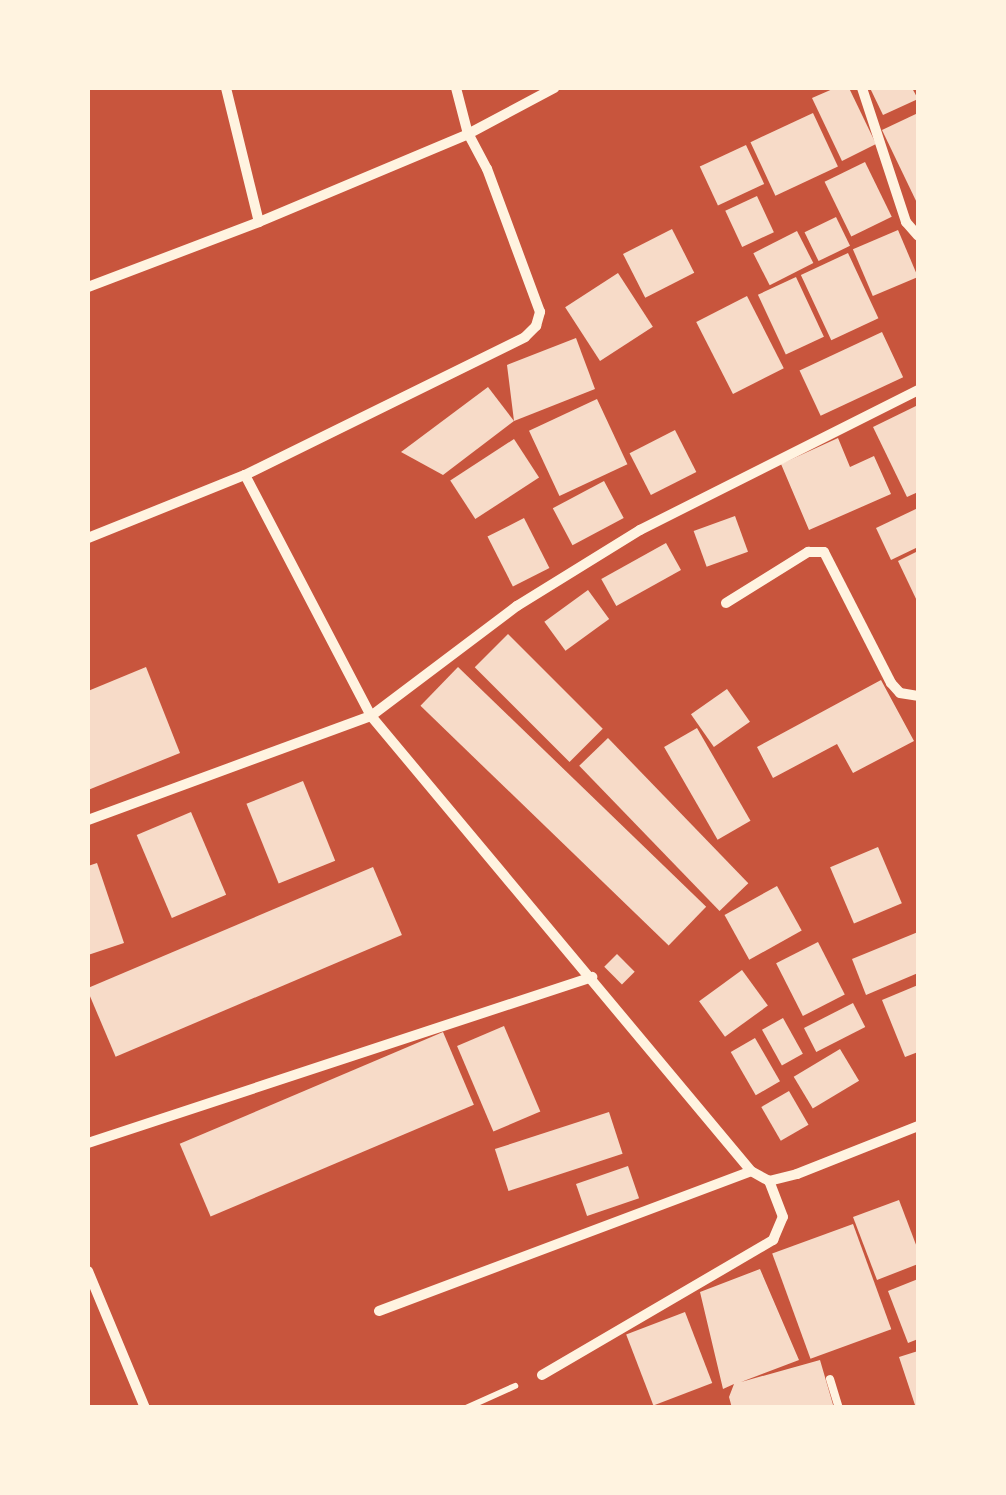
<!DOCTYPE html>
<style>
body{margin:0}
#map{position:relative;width:1006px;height:1495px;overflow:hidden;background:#c8553d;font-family:Manrope,sans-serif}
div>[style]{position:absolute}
.building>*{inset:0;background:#f7dbc8;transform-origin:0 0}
.path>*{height:6px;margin:-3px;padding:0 3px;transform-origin:3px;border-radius:3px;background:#fff3e0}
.service>*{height:8px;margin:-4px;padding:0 4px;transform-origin:4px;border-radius:4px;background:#fff3e0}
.minor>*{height:10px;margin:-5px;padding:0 5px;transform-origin:5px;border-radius:5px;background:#fff3e0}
span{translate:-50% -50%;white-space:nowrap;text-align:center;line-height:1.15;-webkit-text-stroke:8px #fff3e0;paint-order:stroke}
.frame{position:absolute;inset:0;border:90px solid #fff3e0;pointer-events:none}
</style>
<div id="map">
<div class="building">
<div style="clip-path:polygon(835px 88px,849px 88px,876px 144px,842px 161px,812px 98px)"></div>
<div style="clip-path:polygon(870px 88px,912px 88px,918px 99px,883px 115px)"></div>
<div style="left:813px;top:113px;width:59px;height:69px;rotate:65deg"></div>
<div style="clip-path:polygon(918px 113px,918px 205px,882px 130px)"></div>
<div style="left:746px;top:145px;width:43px;height:51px;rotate:65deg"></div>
<div style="left:865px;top:162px;width:61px;height:45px;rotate:64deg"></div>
<div style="left:757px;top:196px;width:40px;height:35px;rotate:65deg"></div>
<div style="left:836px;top:217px;width:32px;height:35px;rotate:64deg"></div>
<div style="left:672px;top:229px;width:49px;height:55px;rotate:63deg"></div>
<div style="left:898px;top:230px;width:51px;height:49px;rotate:67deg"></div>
<div style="left:797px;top:231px;width:36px;height:49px;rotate:63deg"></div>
<div style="left:848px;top:253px;width:72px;height:52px;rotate:65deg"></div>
<div style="left:618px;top:273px;width:64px;height:63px;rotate:57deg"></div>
<div style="left:796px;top:277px;width:66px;height:42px;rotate:65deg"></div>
<div style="left:747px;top:296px;width:81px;height:57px;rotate:63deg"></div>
<div style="left:882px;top:332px;width:50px;height:91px;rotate:65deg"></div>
<div style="clip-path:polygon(576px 338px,595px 389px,514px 421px,507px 365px)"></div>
<div style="clip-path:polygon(488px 387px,514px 421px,443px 475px,401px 452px)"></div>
<div style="left:597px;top:399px;width:72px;height:75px;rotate:65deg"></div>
<div style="clip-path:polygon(918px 405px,918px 492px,907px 497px,873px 427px)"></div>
<div style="left:675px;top:430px;width:47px;height:51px;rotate:63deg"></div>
<div style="clip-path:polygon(838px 438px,850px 467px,874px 456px,891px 494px,809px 530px,781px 464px)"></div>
<div style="left:514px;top:439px;width:46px;height:76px;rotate:57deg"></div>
<div style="left:604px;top:481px;width:42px;height:58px;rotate:62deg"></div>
<div style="clip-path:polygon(918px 508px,918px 547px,891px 560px,876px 528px)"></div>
<div style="left:735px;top:516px;width:38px;height:44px;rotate:70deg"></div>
<div style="left:524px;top:518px;width:56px;height:41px;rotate:63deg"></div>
<div style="left:666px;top:543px;width:31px;height:74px;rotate:61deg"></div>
<div style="clip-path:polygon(918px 551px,918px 603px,898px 561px)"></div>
<div style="left:588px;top:590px;width:36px;height:54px;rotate:54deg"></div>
<div style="left:508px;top:634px;width:134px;height:47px;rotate:45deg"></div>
<div style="clip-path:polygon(146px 667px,180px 753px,88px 790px,88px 691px)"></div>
<div style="left:458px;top:667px;width:345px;height:54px;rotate:44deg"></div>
<div style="clip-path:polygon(881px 680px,914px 741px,853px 773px,837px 744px,773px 778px,757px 747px)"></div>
<div style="left:727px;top:689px;width:40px;height:44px;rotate:55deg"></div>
<div style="left:697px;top:728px;width:107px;height:38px;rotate:60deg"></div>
<div style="left:608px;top:738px;width:202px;height:40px;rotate:46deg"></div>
<div style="left:303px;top:781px;width:86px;height:61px;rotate:68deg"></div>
<div style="left:191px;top:812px;width:90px;height:59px;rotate:67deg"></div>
<div style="left:878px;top:847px;width:61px;height:52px;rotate:67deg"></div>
<div style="clip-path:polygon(97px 863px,124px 943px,88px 955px,88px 866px)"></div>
<div style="left:373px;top:867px;width:74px;height:311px;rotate:67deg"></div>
<div style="left:777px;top:886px;width:51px;height:60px;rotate:61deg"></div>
<div style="clip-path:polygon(918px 932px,918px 973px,866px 995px,852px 959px)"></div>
<div style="left:818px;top:942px;width:59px;height:47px;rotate:63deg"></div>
<div style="left:617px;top:954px;width:25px;height:18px;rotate:45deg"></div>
<div style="left:742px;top:970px;width:44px;height:53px;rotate:54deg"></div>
<div style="clip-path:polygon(918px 985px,918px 1052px,905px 1057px,882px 1000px)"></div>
<div style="left:853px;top:1003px;width:27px;height:55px;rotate:63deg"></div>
<div style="left:783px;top:1018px;width:41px;height:24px;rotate:61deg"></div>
<div style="left:504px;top:1026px;width:93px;height:51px;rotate:67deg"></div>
<div style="left:443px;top:1032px;width:79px;height:286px;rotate:67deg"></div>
<div style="left:755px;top:1038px;width:50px;height:28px;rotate:60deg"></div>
<div style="left:840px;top:1049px;width:37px;height:54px;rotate:59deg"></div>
<div style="left:789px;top:1091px;width:39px;height:32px;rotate:60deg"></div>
<div style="left:609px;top:1112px;width:44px;height:120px;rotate:72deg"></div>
<div style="left:628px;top:1166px;width:34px;height:55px;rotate:71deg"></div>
<div style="clip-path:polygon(899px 1200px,918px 1250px,918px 1264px,877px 1280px,853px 1217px)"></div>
<div style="left:853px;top:1224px;width:112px;height:86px;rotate:70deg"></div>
<div style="clip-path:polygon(760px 1269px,799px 1360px,741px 1382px,820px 1360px,834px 1408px,732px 1408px,729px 1397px,734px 1384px,723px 1389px,700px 1292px)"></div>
<div style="clip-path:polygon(918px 1279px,918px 1339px,908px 1343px,888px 1291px)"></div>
<div style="left:685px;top:1312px;width:76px;height:63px;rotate:69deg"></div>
<div style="clip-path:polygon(918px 1351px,918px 1408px,916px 1408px,899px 1357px)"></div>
</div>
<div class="path">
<div style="left:466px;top:1408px;width:54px;rotate:-24.2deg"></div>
<div style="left:672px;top:1408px;width:15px"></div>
</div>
<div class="service">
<div style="left:830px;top:1379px;width:30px;rotate:73deg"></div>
</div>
<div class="minor">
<div style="left:226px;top:88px;width:138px;rotate:76.2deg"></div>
<div style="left:862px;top:88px;width:141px;rotate:71.8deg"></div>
<div style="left:906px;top:222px;width:18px;rotate:49deg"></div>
<div style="left:88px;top:287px;width:183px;rotate:-20.8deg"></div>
<div style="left:259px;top:222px;width:227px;rotate:-22.8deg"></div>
<div style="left:468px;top:134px;width:98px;rotate:-28.1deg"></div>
<div style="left:245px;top:475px;width:272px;rotate:62.4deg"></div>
<div style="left:371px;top:716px;width:593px;rotate:50.13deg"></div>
<div style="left:751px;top:1171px;width:21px;rotate:29deg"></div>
<div style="left:769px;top:1181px;width:29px;rotate:-14deg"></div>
<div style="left:797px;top:1174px;width:130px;rotate:-21.6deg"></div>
<div style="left:88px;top:538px;width:169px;rotate:-21.9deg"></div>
<div style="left:245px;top:475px;width:312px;rotate:-26.2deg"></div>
<div style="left:525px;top:337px;width:16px;rotate:-45deg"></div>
<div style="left:536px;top:326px;width:15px;rotate:-74deg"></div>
<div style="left:540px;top:312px;width:153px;rotate:-110.3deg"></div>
<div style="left:487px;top:169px;width:40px;rotate:-118deg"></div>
<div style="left:468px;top:134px;width:48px;rotate:-104.6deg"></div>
<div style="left:726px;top:603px;width:97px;rotate:-31.9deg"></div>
<div style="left:808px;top:552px;width:16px"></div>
<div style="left:824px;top:552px;width:147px;rotate:62.9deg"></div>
<div style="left:891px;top:683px;width:13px;rotate:48deg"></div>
<div style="left:900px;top:693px;width:18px;rotate:9deg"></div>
<div style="left:88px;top:820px;width:302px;rotate:-20.2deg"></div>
<div style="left:371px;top:716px;width:183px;rotate:-37deg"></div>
<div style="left:517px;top:606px;width:145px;rotate:-31.7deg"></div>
<div style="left:640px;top:530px;width:311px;rotate:-26.7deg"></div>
<div style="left:88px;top:1143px;width:531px;rotate:-18.23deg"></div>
<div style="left:88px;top:1271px;width:148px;rotate:67.4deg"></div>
<div style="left:379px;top:1311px;width:397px;rotate:-20.6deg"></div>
<div style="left:542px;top:1375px;width:268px;rotate:-30.3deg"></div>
<div style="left:773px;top:1240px;width:25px;rotate:-67deg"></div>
<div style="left:783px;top:1217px;width:39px;rotate:-111deg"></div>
</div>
<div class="frame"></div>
</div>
